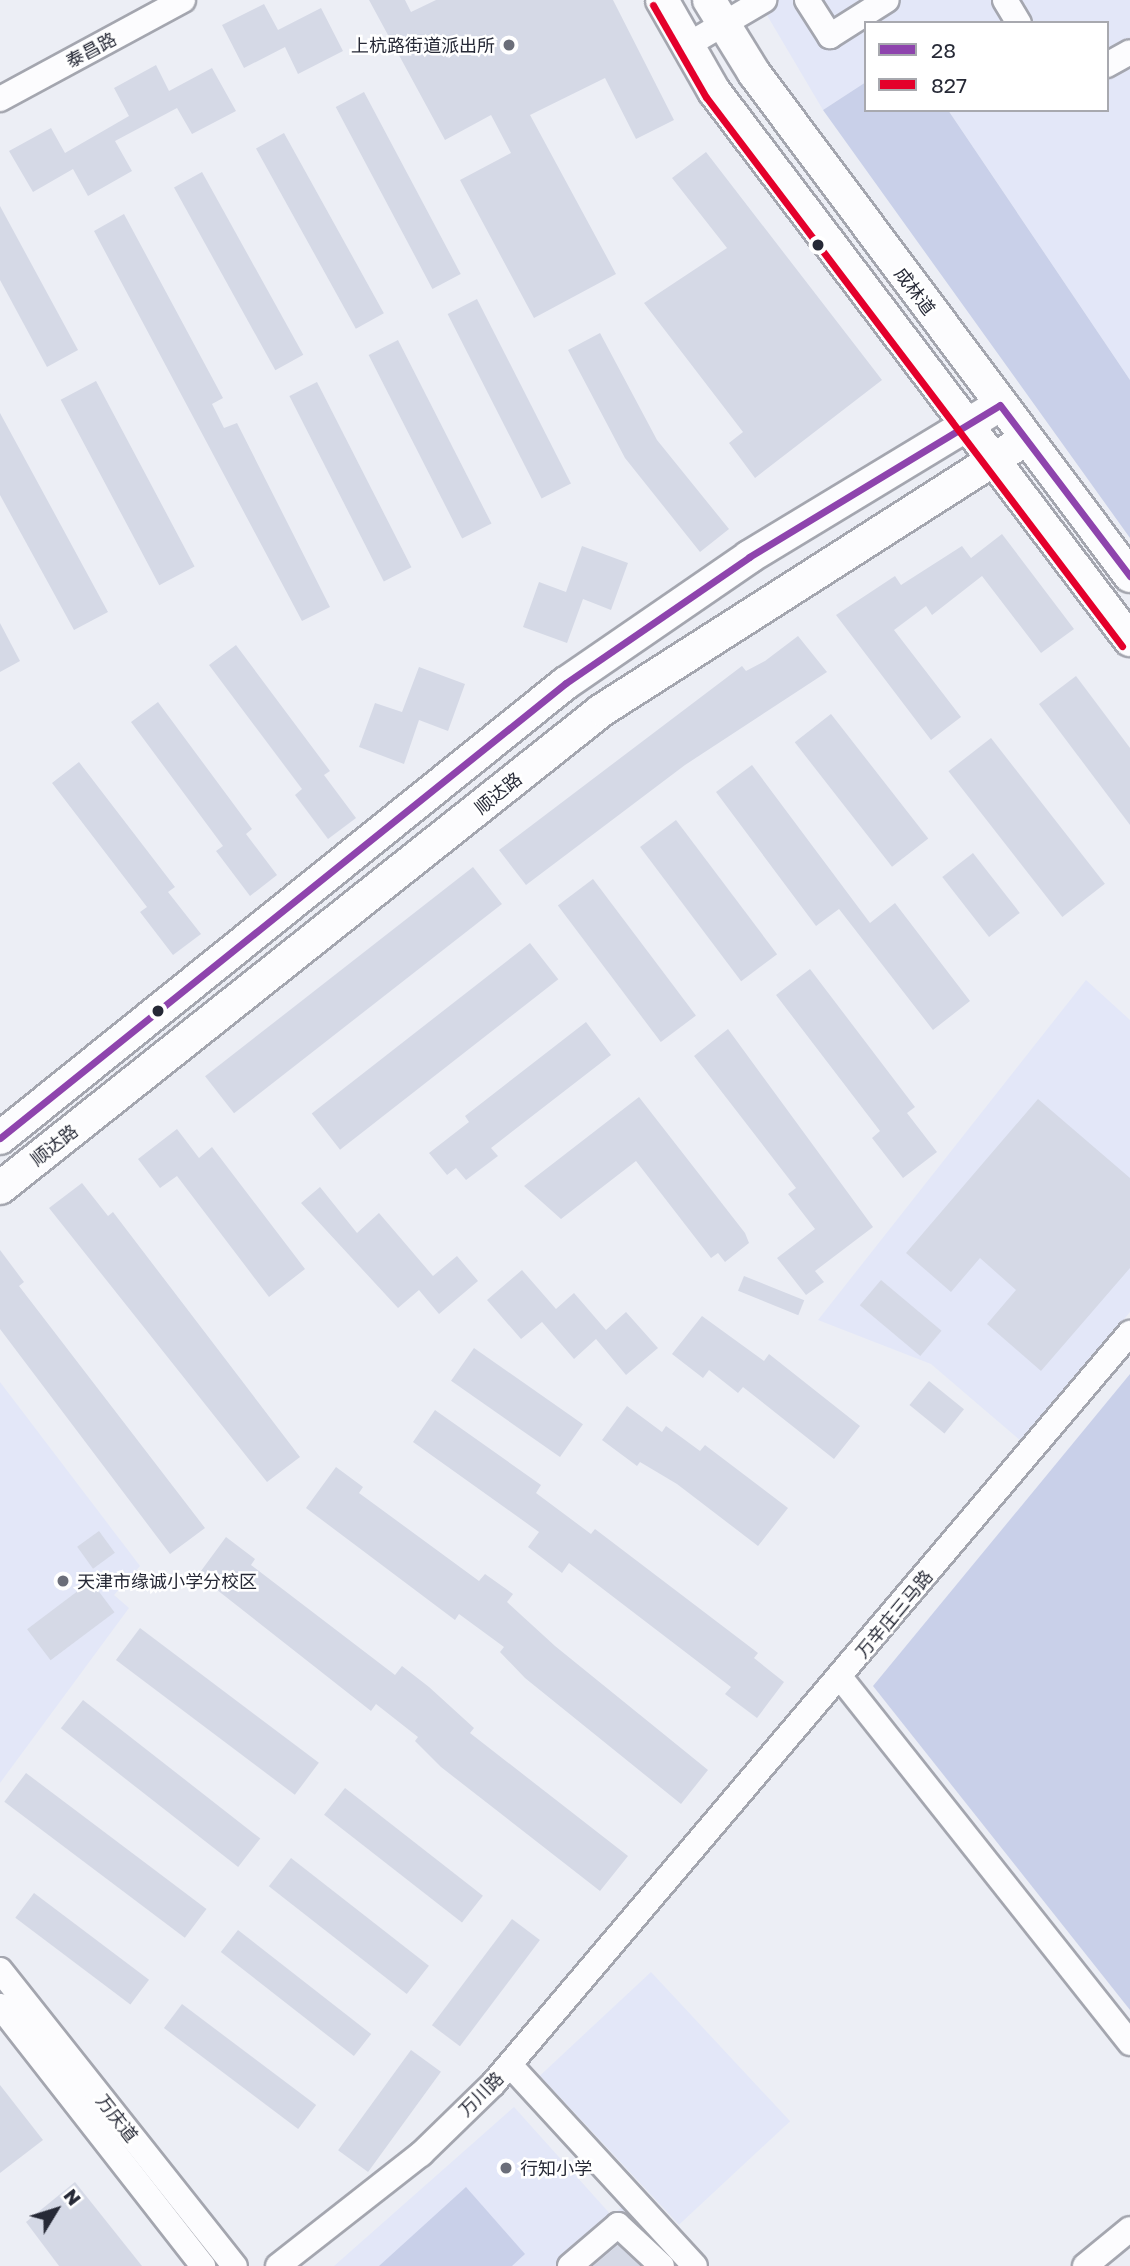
<!DOCTYPE html>
<meta charset="utf-8">
<style>
body{margin:0}
#map{position:relative;width:1130px;height:2266px;overflow:hidden;background:#eceef5;font-family:"Golos Text","Noto Sans SC",sans-serif}
div>[style]{position:absolute}
.built>*{inset:0;background:#e3e7f8;transform-origin:0 0}
.green>*{inset:0;background:#c9d0e9}
.building>*{inset:0;background:#d5d9e6;transform-origin:0 0}
.roads{filter:drop-shadow(2px 0 #a4a6af) drop-shadow(-2px 0 #a4a6af) drop-shadow(0 2px #a4a6af) drop-shadow(0 -2px #a4a6af)}
.minor>*{height:24px;margin:-12px;padding:0 12px;transform-origin:12px;border-radius:12px;background:#fcfcfe}
.major>*{height:32px;margin:-16px;padding:0 16px;transform-origin:16px;border-radius:16px;background:#fcfcfe}
.bus-1>*{height:7px;margin:-3.5px;padding:0 3.5px;transform-origin:3.5px;border-radius:3.5px;background:#8e44ad}
.bus-2>*{height:7px;margin:-3.5px;padding:0 3.5px;transform-origin:3.5px;border-radius:3.5px;background:#e4002b}
.dots>*{width:19px;height:19px;translate:-50% -50%;box-sizing:border-box;border:4px solid #fff;border-radius:50%}
span{translate:-50% -50%;white-space:nowrap;text-align:center;line-height:1.15;-webkit-text-stroke:5px #fff;paint-order:stroke}
.poi-label{font-size:18px;color:#262936}
.right{translate:-100% -50%;text-align:right}
.left{translate:0 -50%;text-align:left}
.street-label{font-size:18px;color:#262936}
.legend{position:absolute;left:864px;top:21px;width:245px;height:91px;box-sizing:border-box;background:#fff;border:2px solid #a8a9af;margin:0;padding:9px 12px;list-style:none;font-size:21px;color:#262936}
.legend li{display:flex;align-items:center;gap:14px;height:35px}
.legend b{width:35px;border:2px solid #a8a9af}
.north{position:absolute;left:21px;top:2175px;width:70px;height:70px;-webkit-text-stroke:5px #fff;paint-order:stroke;rotate:52deg;font-size:19px;font-weight:700;line-height:28px;text-align:center;color:#262936}
.north::after{content:'';display:block;margin:auto;width:24px;height:32px;background:#262936;clip-path:polygon(50% 0,100% 100%,50% 72%,0 100%)}
</style>
<div id="map">
<div class="built">
<div style="clip-path:polygon(758px 0,1130px 0,1130px 380px,948px 110px,1107px 110px,1107px 23px,866px 23px,866px 82px,823px 110px)"></div>
<div style="clip-path:polygon(1086px 980px,1130px 1020px,1130px 1312px,1022px 1442px,931px 1364px,818px 1320px)"></div>
<div style="clip-path:polygon(0 1382px,140px 1566px,114px 1595px,129px 1608px,0 1783px)"></div>
<div style="left:651px;top:1972px;width:204px;height:152px;rotate:47deg"></div>
<div style="clip-path:polygon(514px 2107px,612px 2216px,626px 2203px,682px 2266px,334px 2266px)"></div>
</div>
<div class="green">
<div style="clip-path:polygon(866px 82px,866px 110px,948px 110px,1130px 380px,1130px 538px,823px 110px)"></div>
<div style="clip-path:polygon(1130px 1374px,1130px 2010px,873px 1686px)"></div>
<div style="clip-path:polygon(466px 2187px,525px 2254px,512px 2266px,379px 2266px)"></div>
</div>
<div class="building">
<div style="clip-path:polygon(369px 0,405px 0,411px 12px,436px 0,613px 0,674px 120px,636px 139px,605px 78px,530px 115px,616px 274px,534px 318px,460px 180px,511px 153px,491px 115px,445px 140px)"></div>
<div style="clip-path:polygon(264px 4px,278px 30px,321px 8px,343px 51px,298px 74px,285px 47px,244px 68px,222px 25px)"></div>
<div style="clip-path:polygon(156px 65px,169px 91px,212px 68px,236px 111px,192px 134px,177px 108px,115px 141px,132px 171px,88px 196px,73px 169px,33px 192px,9px 151px,51px 128px,65px 153px,129px 116px,114px 88px)"></div>
<div style="left:364px;top:92px;width:206px;height:32px;rotate:62deg"></div>
<div style="left:284px;top:133px;width:206px;height:32px;rotate:61deg"></div>
<div style="clip-path:polygon(706px 152px,882px 380px,755px 478px,729px 443px,743px 432px,644px 303px,727px 248px,672px 178px)"></div>
<div style="left:202px;top:172px;width:209px;height:32px;rotate:61deg"></div>
<div style="clip-path:polygon(0 206px,78px 350px,47px 367px,0 280px)"></div>
<div style="clip-path:polygon(124px 214px,223px 398px,212px 404px,224px 428px,237px 423px,330px 607px,302px 621px,94px 231px)"></div>
<div style="left:477px;top:299px;width:207px;height:33px;rotate:63deg"></div>
<div style="clip-path:polygon(600px 333px,657px 440px,729px 529px,700px 552px,625px 458px,568px 350px)"></div>
<div style="left:398px;top:340px;width:206px;height:33px;rotate:63deg"></div>
<div style="left:96px;top:381px;width:210px;height:40px;rotate:62deg"></div>
<div style="left:317px;top:382px;width:208px;height:31px;rotate:63deg"></div>
<div style="clip-path:polygon(0 413px,108px 612px,74px 630px,0 495px)"></div>
<div style="clip-path:polygon(1002px 534px,1074px 629px,1041px 653px,982px 576px,932px 615px,926px 606px,894px 630px,961px 717px,931px 740px,836px 615px,895px 576px,901px 585px,962px 546px,971px 558px)"></div>
<div style="clip-path:polygon(582px 546px,628px 563px,611px 610px,583px 599px,567px 643px,523px 627px,539px 582px,566px 592px)"></div>
<div style="clip-path:polygon(0 623px,20px 661px,0 672px)"></div>
<div style="clip-path:polygon(798px 636px,827px 672px,685px 765px,526px 885px,499px 850px,742px 666px,746px 671px,765px 661px)"></div>
<div style="clip-path:polygon(236px 645px,330px 771px,324px 775px,356px 818px,328px 839px,295px 795px,302px 789px,209px 665px)"></div>
<div style="clip-path:polygon(419px 667px,465px 684px,448px 731px,419px 720px,404px 764px,359px 747px,375px 703px,402px 712px)"></div>
<div style="clip-path:polygon(1076px 676px,1130px 748px,1130px 825px,1039px 704px)"></div>
<div style="clip-path:polygon(158px 702px,252px 829px,246px 834px,277px 875px,250px 896px,216px 851px,223px 846px,131px 722px)"></div>
<div style="left:831px;top:714px;width:158px;height:46px;rotate:52deg"></div>
<div style="left:991px;top:738px;width:185px;height:54px;rotate:52deg"></div>
<div style="clip-path:polygon(79px 762px,175px 887px,168px 892px,201px 934px,173px 955px,140px 912px,147px 907px,52px 783px)"></div>
<div style="clip-path:polygon(752px 765px,870px 923px,895px 903px,970px 1001px,933px 1030px,839px 909px,816px 926px,716px 792px)"></div>
<div style="left:676px;top:820px;width:168px;height:45px;rotate:53deg"></div>
<div style="left:973px;top:853px;width:76px;height:39px;rotate:52deg"></div>
<div style="left:473px;top:867px;width:47px;height:340px;rotate:52deg"></div>
<div style="left:593px;top:879px;width:171px;height:44px;rotate:53deg"></div>
<div style="left:530px;top:943px;width:46px;height:277px;rotate:52deg"></div>
<div style="clip-path:polygon(810px 969px,915px 1107px,907px 1113px,937px 1152px,903px 1178px,872px 1138px,880px 1131px,776px 995px)"></div>
<div style="clip-path:polygon(586px 1022px,611px 1055px,491px 1148px,498px 1156px,466px 1180px,456px 1168px,447px 1175px,429px 1153px,469px 1122px,465px 1116px)"></div>
<div style="clip-path:polygon(728px 1029px,873px 1227px,815px 1271px,824px 1282px,806px 1295px,777px 1258px,815px 1229px,788px 1194px,796px 1188px,694px 1056px)"></div>
<div style="clip-path:polygon(639px 1097px,745px 1233px,749px 1243px,725px 1262px,718px 1253px,711px 1258px,636px 1161px,561px 1219px,524px 1186px)"></div>
<div style="clip-path:polygon(1038px 1099px,1130px 1178px,1130px 1268px,1041px 1371px,987px 1324px,1016px 1290px,980px 1258px,951px 1292px,906px 1253px)"></div>
<div style="clip-path:polygon(177px 1129px,199px 1158px,212px 1147px,305px 1269px,269px 1297px,177px 1176px,160px 1188px,138px 1159px)"></div>
<div style="clip-path:polygon(82px 1183px,108px 1216px,113px 1212px,300px 1457px,267px 1482px,49px 1208px)"></div>
<div style="clip-path:polygon(320px 1187px,357px 1233px,379px 1213px,433px 1276px,457px 1256px,478px 1281px,439px 1314px,419px 1290px,398px 1308px,301px 1203px)"></div>
<div style="clip-path:polygon(0 1250px,24px 1282px,19px 1286px,205px 1528px,170px 1554px,0 1329px)"></div>
<div style="clip-path:polygon(522px 1270px,556px 1309px,574px 1293px,606px 1330px,626px 1312px,658px 1348px,626px 1375px,596px 1339px,574px 1359px,542px 1322px,521px 1339px,487px 1300px)"></div>
<div style="left:744px;top:1276px;width:65px;height:16px;rotate:22deg"></div>
<div style="left:881px;top:1280px;width:79px;height:33px;rotate:40deg"></div>
<div style="clip-path:polygon(702px 1316px,764px 1361px,769px 1354px,860px 1426px,834px 1459px,743px 1387px,738px 1393px,709px 1370px,703px 1378px,672px 1354px)"></div>
<div style="left:474px;top:1348px;width:133px;height:40px;rotate:35deg"></div>
<div style="left:929px;top:1381px;width:45px;height:31px;rotate:39deg"></div>
<div style="clip-path:polygon(627px 1406px,662px 1432px,666px 1426px,700px 1451px,705px 1445px,788px 1508px,758px 1546px,677px 1484px,640px 1462px,637px 1466px,602px 1440px)"></div>
<div style="clip-path:polygon(435px 1410px,541px 1485px,536px 1493px,591px 1534px,595px 1529px,758px 1653px,754px 1658px,784px 1682px,757px 1718px,725px 1694px,731px 1687px,569px 1563px,562px 1573px,528px 1547px,539px 1532px,413px 1442px)"></div>
<div style="clip-path:polygon(336px 1467px,363px 1487px,359px 1493px,479px 1581px,485px 1574px,513px 1594px,507px 1602px,555px 1646px,708px 1770px,681px 1804px,525px 1678px,500px 1652px,504px 1647px,459px 1614px,455px 1620px,306px 1508px)"></div>
<div style="left:99px;top:1531px;width:27px;height:27px;rotate:54deg"></div>
<div style="clip-path:polygon(226px 1537px,255px 1559px,251px 1565px,395px 1675px,402px 1666px,429px 1687px,474px 1728px,470px 1733px,628px 1856px,600px 1891px,441px 1767px,415px 1741px,418px 1737px,376px 1704px,371px 1711px,198px 1575px)"></div>
<div style="left:91px;top:1581px;width:39px;height:80px;rotate:53deg"></div>
<div style="left:140px;top:1628px;width:224px;height:40px;rotate:37deg"></div>
<div style="left:83px;top:1700px;width:225px;height:36px;rotate:38deg"></div>
<div style="left:26px;top:1773px;width:226px;height:36px;rotate:37deg"></div>
<div style="left:345px;top:1788px;width:175px;height:34px;rotate:38deg"></div>
<div style="left:291px;top:1858px;width:175px;height:36px;rotate:38deg"></div>
<div style="left:34px;top:1893px;width:144px;height:31px;rotate:37deg"></div>
<div style="left:512px;top:1919px;width:35px;height:133px;rotate:37deg"></div>
<div style="left:238px;top:1930px;width:169px;height:28px;rotate:38deg"></div>
<div style="left:182px;top:2004px;width:168px;height:30px;rotate:37deg"></div>
<div style="left:411px;top:2050px;width:37px;height:124px;rotate:36deg"></div>
<div style="clip-path:polygon(0 2085px,43px 2140px,0 2173px)"></div>
<div style="clip-path:polygon(75px 2182px,142px 2266px,59px 2266px,26px 2222px)"></div>
<div style="clip-path:polygon(618px 2245px,640px 2266px,593px 2266px)"></div>
</div>
<div class="roads">
<div class="minor">
<div style="left:807px;top:0;width:43px;rotate:57.4deg"></div>
<div style="left:830px;top:36px;width:67px;rotate:-32.3deg"></div>
<div style="left:1005px;top:0;width:27px;rotate:59deg"></div>
<div style="left:686px;top:46px;width:91px;rotate:-30.5deg"></div>
<div style="left:1107px;top:65px;width:26px;rotate:-29deg"></div>
<div style="left:0;top:99px;width:208px;rotate:-28.4deg"></div>
<div style="left:840px;top:1677px;width:467px;rotate:51.6deg"></div>
<div style="left:0;top:1970px;width:378px;rotate:51.6deg"></div>
<div style="left:0;top:2006px;width:330px;rotate:52deg"></div>
<div style="left:510px;top:2065px;width:273px;rotate:47.4deg"></div>
<div style="left:278px;top:2266px;width:182px;rotate:-38.1deg"></div>
<div style="left:421px;top:2154px;width:100px;rotate:-44.2deg"></div>
<div style="left:493px;top:2084px;width:985px;rotate:-49.7deg"></div>
<div style="left:570px;top:2266px;width:63px;rotate:-40.5deg"></div>
<div style="left:618px;top:2225px;width:60px;rotate:43deg"></div>
<div style="left:1085px;top:2266px;width:58px;rotate:-39.4deg"></div>
</div>
<div class="major">
<div style="left:662px;top:0;width:105px;rotate:60.3deg"></div>
<div style="left:714px;top:91px;width:689px;rotate:52.85deg"></div>
<div style="left:709px;top:0;width:86px;rotate:58.3deg"></div>
<div style="left:754px;top:73px;width:628px;rotate:53.22deg"></div>
<div style="left:0;top:1138px;width:726px;rotate:-38.8deg"></div>
<div style="left:566px;top:683px;width:222px;rotate:-34.5deg"></div>
<div style="left:749px;top:557px;width:293px;rotate:-31.2deg"></div>
<div style="left:0;top:1188px;width:769px;rotate:-38.45deg"></div>
<div style="left:602px;top:710px;width:503px;rotate:-32.58deg"></div>
</div>
</div>
<div class="bus-1">
<div style="left:0;top:1138px;width:726px;rotate:-38.8deg"></div>
<div style="left:566px;top:683px;width:222px;rotate:-34.5deg"></div>
<div style="left:749px;top:557px;width:293px;rotate:-31.2deg"></div>
<div style="left:1000px;top:405px;width:215px;rotate:52.8deg"></div>
</div>
<div class="bus-2">
<div style="left:653px;top:5px;width:106px;rotate:60.1deg"></div>
<div style="left:706px;top:97px;width:689px;rotate:52.85deg"></div>
</div>
<div class="dots">
<div style="left:509px;top:45px;background:#6b6e79"></div>
<div style="left:818px;top:245px;background:#262936"></div>
<div style="left:158px;top:1011px;background:#262936"></div>
<div style="left:63px;top:1581px;background:#6b6e79"></div>
<div style="left:506px;top:2168px;background:#6b6e79"></div>
</div>
<div class="poi-label">
<span class="right" style="left:495px;top:45px">上杭路街道派出所</span>
<span class="left" style="left:77px;top:1581px">天津市缘诚小学分校区</span>
<span class="left" style="left:520px;top:2168px">行知小学</span>
</div>
<div class="street-label">
<span style="left:91px;top:50px;rotate:-28deg">泰昌路</span>
<span style="left:915px;top:291px;rotate:53deg">成林道</span>
<span style="left:498px;top:793px;rotate:-39deg">顺达路</span>
<span style="left:54px;top:1145px;rotate:-38deg">顺达路</span>
<span style="left:894px;top:1614px;rotate:-50deg">万辛庄三马路</span>
<span style="left:481px;top:2094px;rotate:-45deg">万川路</span>
<span style="left:117px;top:2118px;rotate:52deg">万庆道</span>
</div>
<ul class="legend">
<li><b style="height:9px;background:#8e44ad"></b>28</li>
<li><b style="height:9px;background:#e4002b"></b>827</li>
</ul>
<div class="north">N</div>
</div>
